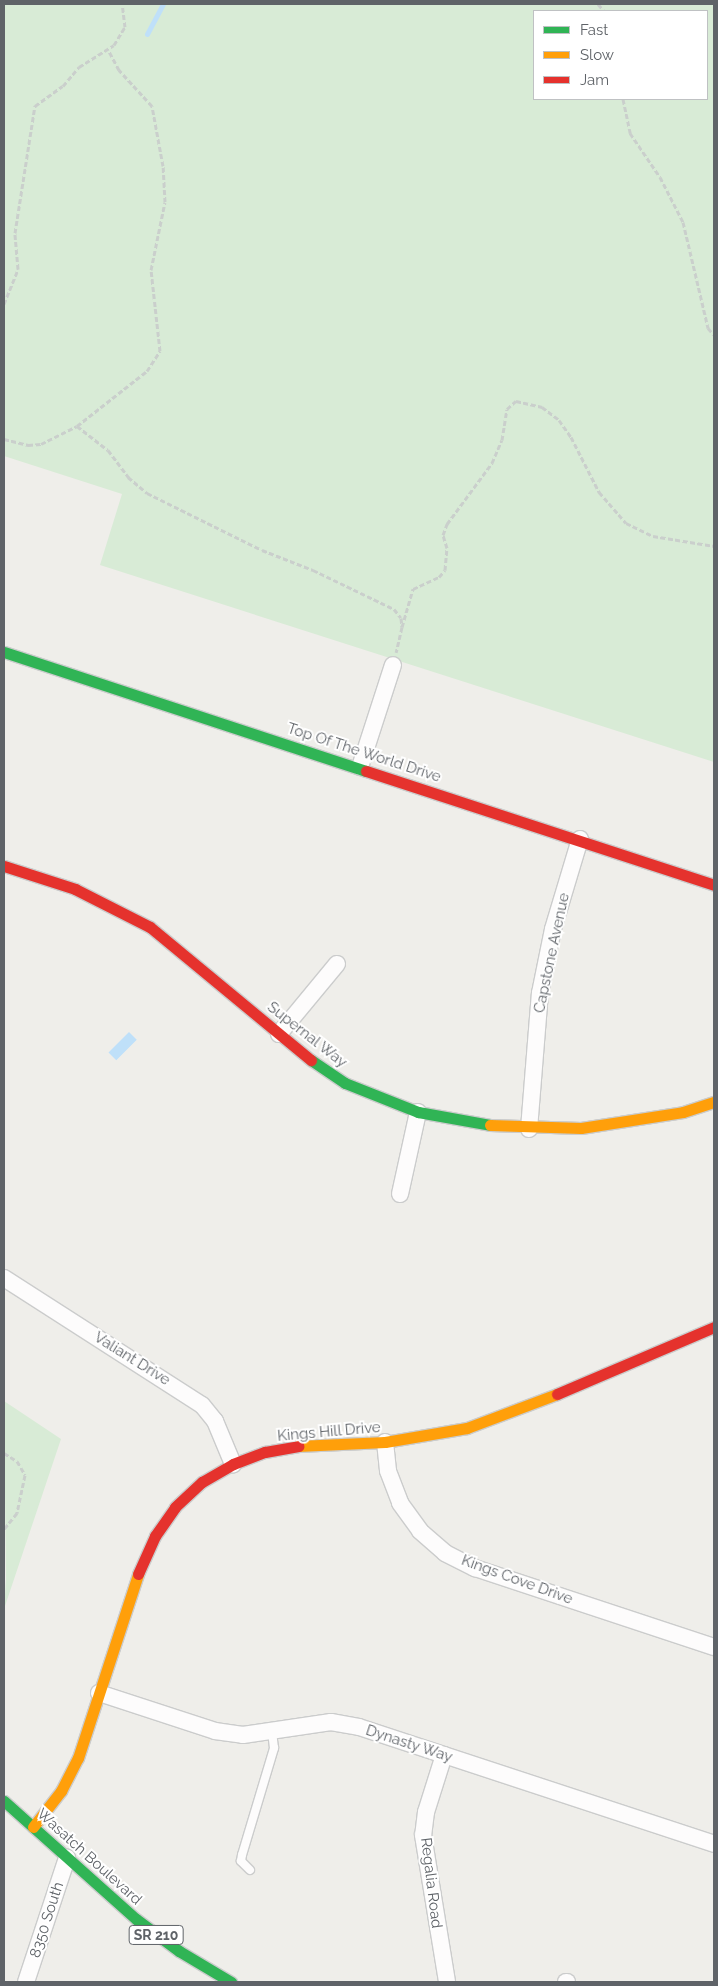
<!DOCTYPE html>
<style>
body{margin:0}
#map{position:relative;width:718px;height:1986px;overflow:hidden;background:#efeeea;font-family:Raleway,sans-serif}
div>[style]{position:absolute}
.green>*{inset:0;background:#d8ebd6}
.water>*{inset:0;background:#bfe0f9;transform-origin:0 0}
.stream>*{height:5px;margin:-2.5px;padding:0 2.5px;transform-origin:2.5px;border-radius:2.5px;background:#bfe0f9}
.path>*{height:3px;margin-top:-1.5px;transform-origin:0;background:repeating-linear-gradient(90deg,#cacfcc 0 5px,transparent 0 7.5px)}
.roads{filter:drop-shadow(1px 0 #cbcccc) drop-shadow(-1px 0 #cbcccc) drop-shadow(0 1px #cbcccc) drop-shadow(0 -1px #cbcccc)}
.lane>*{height:8px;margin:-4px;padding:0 4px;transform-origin:4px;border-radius:4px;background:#fdfcfc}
.street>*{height:16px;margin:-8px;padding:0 8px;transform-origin:8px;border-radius:8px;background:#fdfcfc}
.fast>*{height:11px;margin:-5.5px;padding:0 5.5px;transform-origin:5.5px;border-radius:5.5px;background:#30b455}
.slow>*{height:11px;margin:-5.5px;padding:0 5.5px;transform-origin:5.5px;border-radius:5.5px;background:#ff9f0a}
.jam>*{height:11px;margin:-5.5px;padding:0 5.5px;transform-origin:5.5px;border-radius:5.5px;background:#e5322d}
span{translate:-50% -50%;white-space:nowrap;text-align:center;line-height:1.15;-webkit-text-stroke:4px #fff;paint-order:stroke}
.shield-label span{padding:1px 4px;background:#fff;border:1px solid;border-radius:4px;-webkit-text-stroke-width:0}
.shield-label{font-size:14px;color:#5f6368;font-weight:700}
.street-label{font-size:15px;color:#5f6368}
.frame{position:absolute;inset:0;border:5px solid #5f6368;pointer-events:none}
.legend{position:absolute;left:533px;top:10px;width:175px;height:90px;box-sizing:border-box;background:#fff;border:1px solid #bfc1c3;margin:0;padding:6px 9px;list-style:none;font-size:15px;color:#5f6368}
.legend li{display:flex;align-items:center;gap:10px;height:25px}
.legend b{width:25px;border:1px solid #bfc1c3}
</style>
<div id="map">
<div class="green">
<div style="clip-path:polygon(evenodd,4px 4px,714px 4px,714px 762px,100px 565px,122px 494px,4px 456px,4px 4px,534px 11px,707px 11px,707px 99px,534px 99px,534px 11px)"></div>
<div style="clip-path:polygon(4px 1401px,61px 1439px,4px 1609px,6px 1579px)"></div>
</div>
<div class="water">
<div style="left:129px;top:1032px;width:11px;height:29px;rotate:45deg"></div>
</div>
<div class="stream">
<div style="left:147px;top:34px;width:34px;rotate:-62deg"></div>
</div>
<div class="path">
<div style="left:598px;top:4px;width:9px;rotate:49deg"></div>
<div style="left:623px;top:99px;width:35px;rotate:78deg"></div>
<div style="left:630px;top:133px;width:53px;rotate:55.7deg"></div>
<div style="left:660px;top:177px;width:51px;rotate:62.9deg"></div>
<div style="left:683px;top:222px;width:109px;rotate:76.7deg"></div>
<div style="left:708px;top:328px;width:9px;rotate:49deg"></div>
<div style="left:4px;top:304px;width:38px;rotate:-68deg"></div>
<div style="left:18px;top:269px;width:36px;rotate:-95deg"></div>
<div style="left:15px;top:233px;width:129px;rotate:-81.1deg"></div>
<div style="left:35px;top:106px;width:34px;rotate:-36deg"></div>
<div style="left:63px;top:86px;width:25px;rotate:-50deg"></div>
<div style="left:79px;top:67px;width:41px;rotate:-32.2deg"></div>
<div style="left:114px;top:45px;width:21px;rotate:-59deg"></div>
<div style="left:125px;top:27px;width:23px;rotate:-97deg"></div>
<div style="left:77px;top:426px;width:39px;rotate:38deg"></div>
<div style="left:108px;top:450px;width:34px;rotate:53deg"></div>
<div style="left:128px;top:477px;width:25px;rotate:40deg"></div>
<div style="left:147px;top:493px;width:128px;rotate:26.4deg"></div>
<div style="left:262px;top:550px;width:55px;rotate:21.4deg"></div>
<div style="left:313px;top:570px;width:90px;rotate:25.7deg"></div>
<div style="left:394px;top:609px;width:11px;rotate:52deg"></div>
<div style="left:401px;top:618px;width:9px;rotate:84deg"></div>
<div style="left:402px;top:627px;width:26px;rotate:103deg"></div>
<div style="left:4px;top:439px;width:25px;rotate:14deg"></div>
<div style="left:28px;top:445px;width:13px;rotate:-4deg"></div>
<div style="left:41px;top:444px;width:40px;rotate:-26.6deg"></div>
<div style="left:77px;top:426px;width:89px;rotate:-38.2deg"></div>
<div style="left:147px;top:371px;width:24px;rotate:-57deg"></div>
<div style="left:160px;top:351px;width:81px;rotate:-96.3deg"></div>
<div style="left:151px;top:270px;width:69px;rotate:-78.4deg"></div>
<div style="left:165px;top:202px;width:36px;rotate:-93deg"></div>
<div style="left:163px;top:166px;width:61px;rotate:-100.4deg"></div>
<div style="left:152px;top:106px;width:49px;rotate:-132.5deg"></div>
<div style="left:119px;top:70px;width:21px;rotate:-118deg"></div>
<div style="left:402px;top:627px;width:40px;rotate:-74deg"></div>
<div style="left:413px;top:589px;width:29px;rotate:-25deg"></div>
<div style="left:439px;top:577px;width:9px;rotate:-49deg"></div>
<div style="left:445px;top:570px;width:22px;rotate:-85deg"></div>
<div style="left:447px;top:548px;width:14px;rotate:-107deg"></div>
<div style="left:443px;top:535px;width:12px;rotate:-70deg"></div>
<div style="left:447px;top:524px;width:76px;rotate:-53.6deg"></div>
<div style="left:492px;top:463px;width:25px;rotate:-67deg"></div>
<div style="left:502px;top:440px;width:31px;rotate:-81deg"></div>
<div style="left:507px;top:409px;width:12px;rotate:-42deg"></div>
<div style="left:516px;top:401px;width:27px;rotate:13deg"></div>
<div style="left:542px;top:407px;width:21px;rotate:37deg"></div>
<div style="left:559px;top:420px;width:21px;rotate:55deg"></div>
<div style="left:571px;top:437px;width:62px;rotate:63deg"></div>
<div style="left:599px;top:492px;width:41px;rotate:48.9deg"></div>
<div style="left:626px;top:523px;width:30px;rotate:26deg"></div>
<div style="left:653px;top:536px;width:62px;rotate:9.3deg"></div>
<div style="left:4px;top:1453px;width:15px;rotate:32deg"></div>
<div style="left:17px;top:1461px;width:16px;rotate:60deg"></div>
<div style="left:25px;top:1475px;width:39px;rotate:102deg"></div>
<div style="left:17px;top:1513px;width:21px;rotate:129deg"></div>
</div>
<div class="roads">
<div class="lane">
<div style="left:250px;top:1870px;width:13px;rotate:-135deg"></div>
<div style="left:241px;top:1861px;width:6px;rotate:-81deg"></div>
<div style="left:242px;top:1855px;width:112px;rotate:-73.3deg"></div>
<div style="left:274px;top:1748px;width:16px;rotate:-97deg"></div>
</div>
<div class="street">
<div style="left:360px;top:767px;width:107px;rotate:-72.1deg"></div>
<div style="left:279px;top:1034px;width:91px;rotate:-50.4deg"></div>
<div style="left:529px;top:1129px;width:136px;rotate:-85.4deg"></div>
<div style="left:540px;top:993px;width:65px;rotate:-78.5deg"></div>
<div style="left:553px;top:929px;width:94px;rotate:-73.3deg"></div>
<div style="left:400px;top:1194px;width:84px;rotate:-77.6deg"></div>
<div style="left:4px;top:1278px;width:235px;rotate:32.7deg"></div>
<div style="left:202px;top:1405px;width:21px;rotate:51deg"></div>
<div style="left:215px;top:1421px;width:47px;rotate:67.3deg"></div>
<div style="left:385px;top:1442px;width:29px;rotate:84deg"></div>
<div style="left:388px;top:1471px;width:34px;rotate:69deg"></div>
<div style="left:400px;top:1503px;width:34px;rotate:54deg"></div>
<div style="left:420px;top:1531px;width:33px;rotate:41deg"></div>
<div style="left:445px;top:1553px;width:34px;rotate:27deg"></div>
<div style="left:475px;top:1568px;width:252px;rotate:18.3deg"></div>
<div style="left:99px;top:1693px;width:122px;rotate:18.1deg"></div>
<div style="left:215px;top:1731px;width:28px;rotate:8deg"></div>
<div style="left:243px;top:1735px;width:89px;rotate:-8.4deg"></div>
<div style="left:331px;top:1722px;width:28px;rotate:10deg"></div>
<div style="left:359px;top:1727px;width:374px;rotate:18.2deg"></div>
<div style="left:444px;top:1755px;width:60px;rotate:107.5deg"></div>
<div style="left:426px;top:1812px;width:23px;rotate:97deg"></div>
<div style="left:423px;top:1835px;width:149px;rotate:80.7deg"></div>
<div style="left:26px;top:1982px;width:131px;rotate:-71.7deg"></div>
<div style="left:566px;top:1982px;width:1px"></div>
</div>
<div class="fast">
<div style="left:4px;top:652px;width:381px;rotate:18.2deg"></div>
<div style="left:311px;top:1060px;width:41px;rotate:34.1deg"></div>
<div style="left:345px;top:1083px;width:79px;rotate:21.7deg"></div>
<div style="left:418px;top:1112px;width:73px;rotate:10.2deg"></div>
<div style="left:4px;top:1801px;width:177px;rotate:41.8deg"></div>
<div style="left:136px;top:1919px;width:54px;rotate:36.7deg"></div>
<div style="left:179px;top:1951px;width:61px;rotate:30.8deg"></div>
</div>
<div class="slow">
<div style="left:490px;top:1125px;width:91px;rotate:1.9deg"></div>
<div style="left:581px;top:1128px;width:103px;rotate:-8.9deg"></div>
<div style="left:683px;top:1112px;width:33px;rotate:-18deg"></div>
<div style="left:298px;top:1446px;width:87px;rotate:-2.6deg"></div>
<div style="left:385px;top:1442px;width:83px;rotate:-9.7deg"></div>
<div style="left:467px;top:1428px;width:96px;rotate:-20.7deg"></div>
<div style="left:33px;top:1827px;width:46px;rotate:-52.1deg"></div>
<div style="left:61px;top:1791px;width:37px;rotate:-63deg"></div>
<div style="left:78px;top:1758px;width:194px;rotate:-71.9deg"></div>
</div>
<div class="jam">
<div style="left:366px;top:771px;width:366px;rotate:18.1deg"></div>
<div style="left:4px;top:866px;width:75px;rotate:17.9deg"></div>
<div style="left:75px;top:889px;width:84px;rotate:26.9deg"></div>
<div style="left:150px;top:927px;width:209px;rotate:39.6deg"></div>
<div style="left:557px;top:1394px;width:171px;rotate:-23.1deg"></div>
<div style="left:138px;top:1574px;width:42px;rotate:-65.9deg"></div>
<div style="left:155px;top:1536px;width:35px;rotate:-55deg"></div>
<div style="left:175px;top:1507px;width:37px;rotate:-43deg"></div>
<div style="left:202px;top:1482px;width:36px;rotate:-30deg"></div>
<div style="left:233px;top:1464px;width:34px;rotate:-21deg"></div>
<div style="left:265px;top:1452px;width:34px;rotate:-10deg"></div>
</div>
</div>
<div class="shield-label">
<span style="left:156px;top:1935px">SR 210</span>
</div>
<div class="street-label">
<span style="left:364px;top:753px;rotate:18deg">Top Of The World Drive</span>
<span style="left:552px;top:953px;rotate:-78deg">Capstone Avenue</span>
<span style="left:307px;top:1035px;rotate:38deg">Supernal Way</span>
<span style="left:132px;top:1359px;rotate:32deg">Valiant Drive</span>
<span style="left:329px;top:1432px;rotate:-5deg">Kings Hill Drive</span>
<span style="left:517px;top:1580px;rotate:20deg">Kings Cove Drive</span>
<span style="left:409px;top:1744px;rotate:18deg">Dynasty Way</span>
<span style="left:89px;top:1857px;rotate:42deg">Wasatch Boulevard</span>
<span style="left:431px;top:1883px;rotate:83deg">Regalia Road</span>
<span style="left:47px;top:1920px;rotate:-72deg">8350 South</span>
</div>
<div class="frame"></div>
<ul class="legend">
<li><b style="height:6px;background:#30b455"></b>Fast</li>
<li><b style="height:6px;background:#ff9f0a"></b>Slow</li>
<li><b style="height:6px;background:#e5322d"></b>Jam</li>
</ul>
</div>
